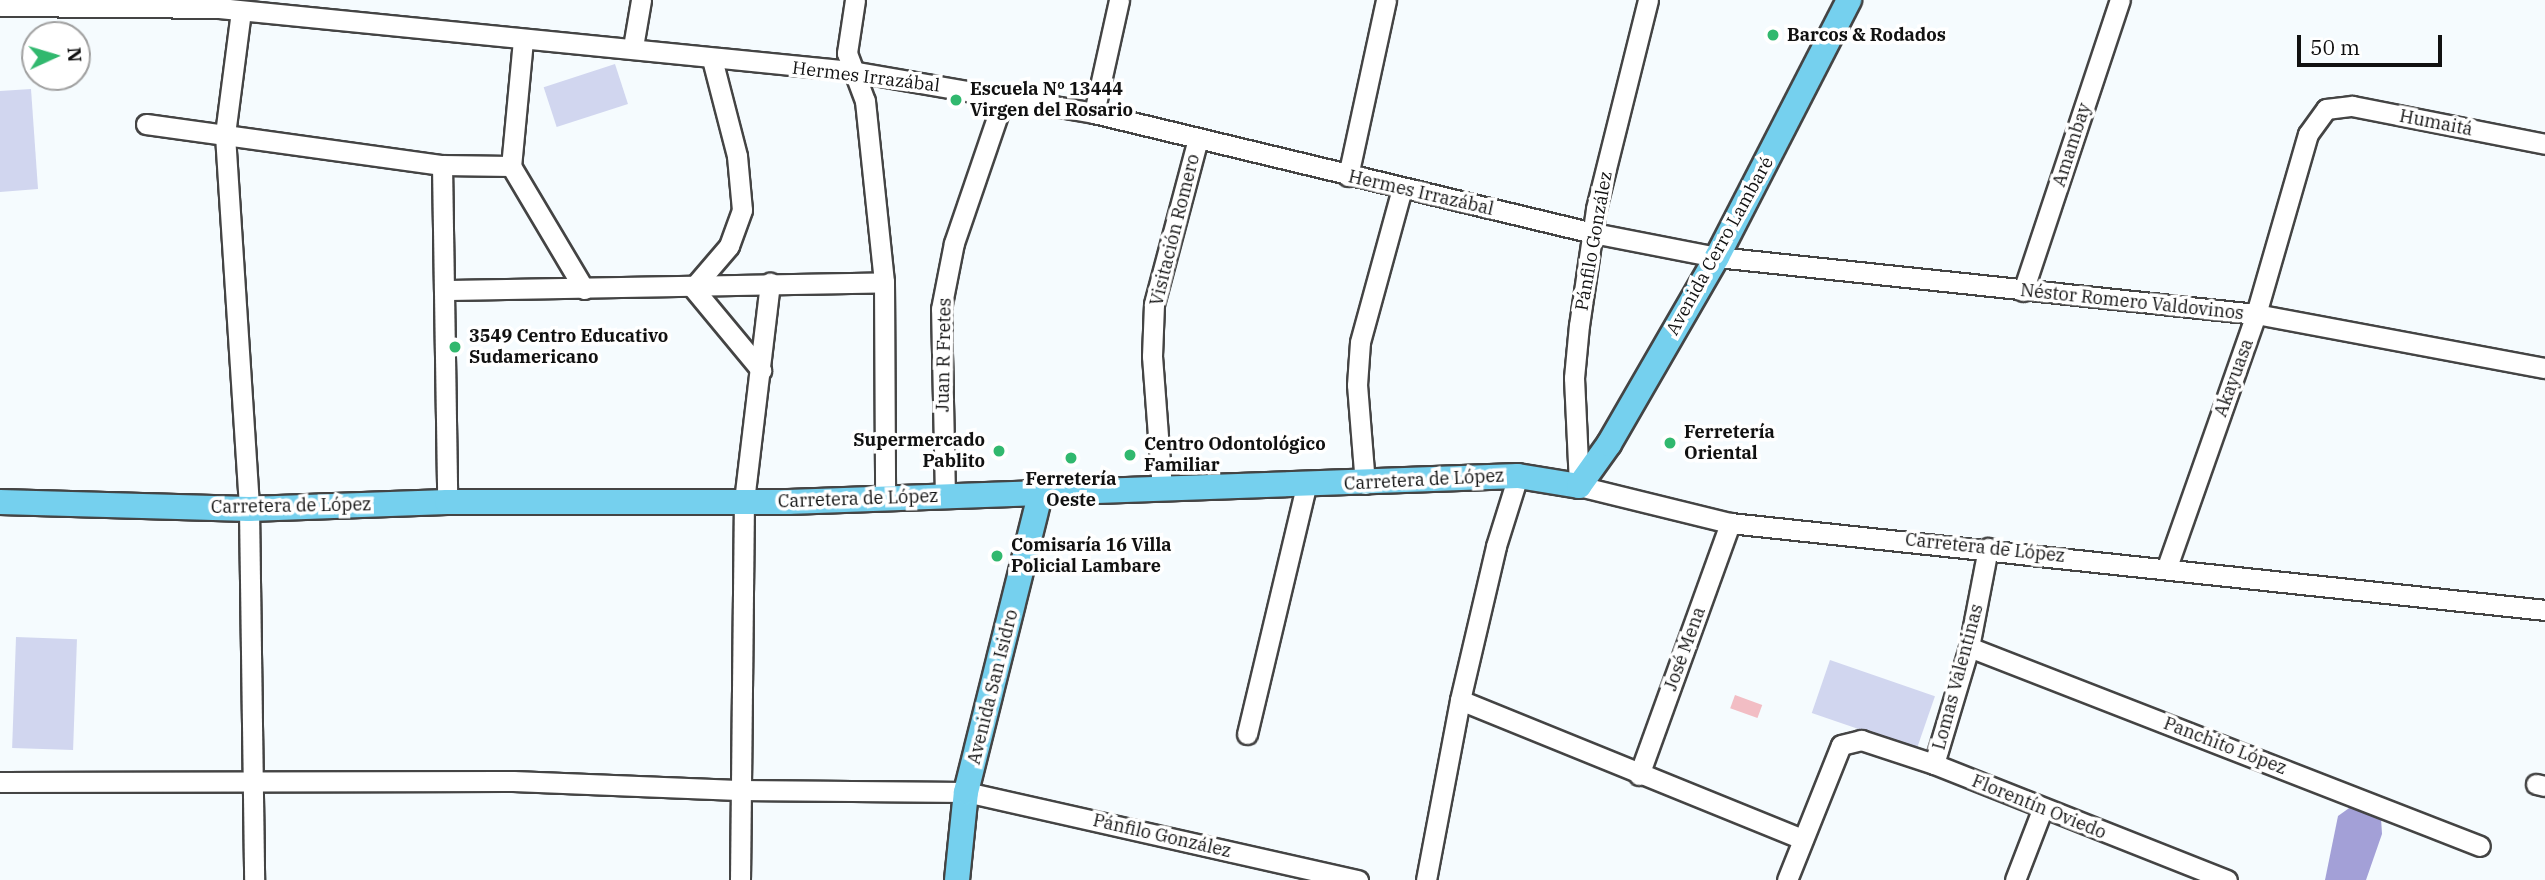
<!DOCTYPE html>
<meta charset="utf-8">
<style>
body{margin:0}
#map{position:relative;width:2545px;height:880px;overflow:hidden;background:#f5fbfe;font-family:"IBM Plex Serif",serif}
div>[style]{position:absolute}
.forest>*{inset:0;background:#a3a0d7}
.pitch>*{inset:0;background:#d1d6ef;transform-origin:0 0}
.water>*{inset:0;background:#f2bdc4;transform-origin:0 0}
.roads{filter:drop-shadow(2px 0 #444) drop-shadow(-2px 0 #444) drop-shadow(0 2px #444) drop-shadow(0 -2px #444)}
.minor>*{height:19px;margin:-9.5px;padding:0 9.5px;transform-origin:9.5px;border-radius:9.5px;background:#fff}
.major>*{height:24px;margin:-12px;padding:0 12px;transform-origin:12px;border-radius:12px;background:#75d0ee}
.dots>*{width:19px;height:19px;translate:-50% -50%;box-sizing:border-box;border:4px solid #fff;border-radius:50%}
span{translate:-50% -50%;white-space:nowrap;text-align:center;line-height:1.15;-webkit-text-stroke:7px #fff;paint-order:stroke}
.poi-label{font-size:18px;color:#111;font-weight:700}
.left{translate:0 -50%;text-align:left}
.right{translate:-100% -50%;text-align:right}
.street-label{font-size:18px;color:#111}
.north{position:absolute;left:21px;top:21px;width:70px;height:70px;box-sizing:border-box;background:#fff;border:2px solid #a0a0a0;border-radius:50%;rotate:86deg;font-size:19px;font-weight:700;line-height:28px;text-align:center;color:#111}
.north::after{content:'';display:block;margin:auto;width:24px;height:32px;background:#31b86e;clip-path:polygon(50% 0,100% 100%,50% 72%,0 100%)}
.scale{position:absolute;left:2297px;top:35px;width:145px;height:32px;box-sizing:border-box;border:4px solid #111;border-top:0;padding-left:9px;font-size:21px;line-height:24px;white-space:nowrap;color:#111;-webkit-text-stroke:5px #fff;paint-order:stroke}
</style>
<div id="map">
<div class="forest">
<div style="clip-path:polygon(2352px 806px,2381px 818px,2382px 834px,2366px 880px,2325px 880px,2338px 816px)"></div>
</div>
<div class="pitch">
<div style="left:615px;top:64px;width:42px;height:75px;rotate:72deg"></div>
<div style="clip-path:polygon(31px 89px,38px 189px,0 192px,0 91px)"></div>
<div style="left:16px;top:637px;width:61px;height:111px;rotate:2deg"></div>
<div style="left:1830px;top:660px;width:111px;height:56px;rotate:19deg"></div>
</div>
<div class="water">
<div style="left:1735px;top:695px;width:29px;height:14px;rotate:20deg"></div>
</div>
<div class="roads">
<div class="minor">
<div style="left:855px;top:0;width:54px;rotate:98.6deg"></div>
<div style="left:847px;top:53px;width:51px;rotate:69.4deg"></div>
<div style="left:865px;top:101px;width:182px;rotate:84deg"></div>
<div style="left:884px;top:282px;width:215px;rotate:89.7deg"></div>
<div style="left:1648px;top:0;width:215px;rotate:104deg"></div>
<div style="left:1596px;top:209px;width:117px;rotate:98.3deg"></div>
<div style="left:1579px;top:325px;width:53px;rotate:95.4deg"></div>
<div style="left:1574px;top:378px;width:108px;rotate:87.3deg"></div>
<div style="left:1579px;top:486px;width:155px;rotate:13.8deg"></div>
<div style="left:1730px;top:523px;width:820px;rotate:6.09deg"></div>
<div style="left:0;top:6px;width:219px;rotate:0.5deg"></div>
<div style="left:219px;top:8px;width:635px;rotate:5.69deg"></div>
<div style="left:851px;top:71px;width:247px;rotate:9.8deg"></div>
<div style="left:1094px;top:113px;width:513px;rotate:13.52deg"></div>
<div style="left:1593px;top:233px;width:126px;rotate:11deg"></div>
<div style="left:1717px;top:257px;width:542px;rotate:6.04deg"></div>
<div style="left:2256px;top:314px;width:294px;rotate:10.6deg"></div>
<div style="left:241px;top:11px;width:125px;rotate:97.4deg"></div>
<div style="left:225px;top:135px;width:375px;rotate:86.3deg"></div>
<div style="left:249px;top:509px;width:371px;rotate:89.2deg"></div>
<div style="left:523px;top:40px;width:127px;rotate:95.4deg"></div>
<div style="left:511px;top:166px;width:143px;rotate:59.3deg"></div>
<div style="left:633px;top:47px;width:48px;rotate:-80.3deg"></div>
<div style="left:712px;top:59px;width:100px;rotate:75.5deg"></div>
<div style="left:737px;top:156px;width:54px;rotate:84.7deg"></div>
<div style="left:742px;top:210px;width:38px;rotate:110deg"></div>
<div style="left:729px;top:246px;width:55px;rotate:130.6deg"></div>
<div style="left:693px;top:288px;width:107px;rotate:50.3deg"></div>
<div style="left:1094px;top:113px;width:116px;rotate:-77.5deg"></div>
<div style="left:146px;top:124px;width:299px;rotate:7.9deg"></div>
<div style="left:442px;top:165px;width:69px;rotate:0.8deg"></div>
<div style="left:442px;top:165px;width:337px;rotate:89.1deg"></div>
<div style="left:1348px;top:176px;width:180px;rotate:-77.8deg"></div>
<div style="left:444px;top:290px;width:440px;rotate:-1deg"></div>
<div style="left:2023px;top:291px;width:307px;rotate:-71.6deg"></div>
<div style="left:1365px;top:484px;width:99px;rotate:-94.6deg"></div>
<div style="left:1357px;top:385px;width:43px;rotate:-86deg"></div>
<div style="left:1360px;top:342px;width:160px;rotate:-74.7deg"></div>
<div style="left:1162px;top:489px;width:133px;rotate:-94.3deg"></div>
<div style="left:1152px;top:356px;width:52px;rotate:-87.8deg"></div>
<div style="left:1154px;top:304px;width:171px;rotate:-75.1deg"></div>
<div style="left:945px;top:496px;width:187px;rotate:-91.2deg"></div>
<div style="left:941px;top:309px;width:67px;rotate:-78.9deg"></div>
<div style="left:954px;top:243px;width:154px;rotate:-71.1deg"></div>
<div style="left:2167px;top:567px;width:268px;rotate:-70.6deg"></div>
<div style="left:2256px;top:314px;width:187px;rotate:-73.9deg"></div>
<div style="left:2308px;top:134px;width:31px;rotate:-54deg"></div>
<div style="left:2326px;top:109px;width:26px;rotate:-7deg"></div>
<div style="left:2352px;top:106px;width:197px;rotate:11.1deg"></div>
<div style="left:1969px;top:647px;width:548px;rotate:21.28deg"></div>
<div style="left:1460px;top:700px;width:370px;rotate:22.1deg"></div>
<div style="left:1247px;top:734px;width:255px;rotate:-76.6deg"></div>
<div style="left:1934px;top:764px;width:122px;rotate:-73.3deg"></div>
<div style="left:1969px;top:647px;width:101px;rotate:-79.1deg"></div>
<div style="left:1639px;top:775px;width:268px;rotate:-70.1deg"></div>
<div style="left:0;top:782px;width:513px;rotate:-0.11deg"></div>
<div style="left:513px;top:781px;width:225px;rotate:2.3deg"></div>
<div style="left:738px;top:790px;width:228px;rotate:0.5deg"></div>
<div style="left:966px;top:792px;width:402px;rotate:12.7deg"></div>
<div style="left:2536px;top:784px;width:9px;rotate:13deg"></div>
<div style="left:740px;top:880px;width:379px;rotate:-89.4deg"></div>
<div style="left:744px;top:501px;width:220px;rotate:-83.2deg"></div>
<div style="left:1426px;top:880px;width:183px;rotate:-79.3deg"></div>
<div style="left:1460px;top:700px;width:158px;rotate:-76.8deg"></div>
<div style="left:1496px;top:546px;width:73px;rotate:-72.6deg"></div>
<div style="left:1787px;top:880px;width:145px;rotate:-68.2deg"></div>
<div style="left:1841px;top:745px;width:21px;rotate:-14deg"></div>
<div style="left:1861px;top:740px;width:77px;rotate:18.2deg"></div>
<div style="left:1934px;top:764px;width:315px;rotate:21.6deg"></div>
<div style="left:2015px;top:880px;width:75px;rotate:-68.9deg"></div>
</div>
<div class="major">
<div style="left:0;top:502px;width:249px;rotate:1.6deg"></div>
<div style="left:249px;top:509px;width:198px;rotate:-2deg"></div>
<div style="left:447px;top:502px;width:341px"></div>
<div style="left:788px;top:502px;width:730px;rotate:-2.04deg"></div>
<div style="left:1518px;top:476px;width:62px;rotate:9.3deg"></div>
<div style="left:1579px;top:486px;width:52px;rotate:-54.5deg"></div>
<div style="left:1609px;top:444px;width:216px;rotate:-60deg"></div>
<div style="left:1717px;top:257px;width:289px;rotate:-62.8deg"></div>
<div style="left:957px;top:880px;width:88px;rotate:-84.2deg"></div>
<div style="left:966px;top:792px;width:306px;rotate:-76deg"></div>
</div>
</div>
<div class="dots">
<div style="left:1773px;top:35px;background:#31b86e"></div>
<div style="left:956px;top:100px;background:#31b86e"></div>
<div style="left:455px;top:347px;background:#31b86e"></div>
<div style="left:1670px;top:443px;background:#31b86e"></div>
<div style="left:999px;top:451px;background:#31b86e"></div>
<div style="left:1130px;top:455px;background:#31b86e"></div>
<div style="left:1071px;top:458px;background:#31b86e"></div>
<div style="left:997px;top:556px;background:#31b86e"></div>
</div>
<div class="poi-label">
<span class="left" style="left:1787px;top:35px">Barcos &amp; Rodados</span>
<span class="left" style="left:970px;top:100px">Escuela Nº 13444<br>Virgen del Rosario</span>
<span class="left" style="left:469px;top:347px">3549 Centro Educativo<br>Sudamericano</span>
<span class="left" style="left:1684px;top:443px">Ferretería<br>Oriental</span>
<span class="right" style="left:985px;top:451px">Supermercado<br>Pablito</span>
<span class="left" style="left:1144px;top:455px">Centro Odontológico<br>Familiar</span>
<span style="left:1071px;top:490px">Ferretería<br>Oeste</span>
<span class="left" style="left:1011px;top:556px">Comisaría 16 Villa<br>Policial Lambare</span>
</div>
<div class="street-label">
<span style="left:866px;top:77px;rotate:7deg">Hermes Irrazábal</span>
<span style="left:2436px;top:123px;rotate:11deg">Humaitá</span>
<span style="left:2072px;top:145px;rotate:-72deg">Amambay</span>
<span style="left:1421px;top:193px;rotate:13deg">Hermes Irrazábal</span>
<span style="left:1175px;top:230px;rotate:-76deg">Visitación Romero</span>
<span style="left:1594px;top:241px;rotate:-80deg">Pánfilo González</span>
<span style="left:1720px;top:246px;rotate:-61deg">Avenida Cerro Lambaré</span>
<span style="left:2132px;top:302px;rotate:6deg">Néstor Romero Valdovinos</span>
<span style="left:944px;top:355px;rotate:-89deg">Juan R Fretes</span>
<span style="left:2234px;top:378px;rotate:-70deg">Akayuasa</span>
<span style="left:1424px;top:480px;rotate:-3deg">Carretera de López</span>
<span style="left:858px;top:499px;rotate:-2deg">Carretera de López</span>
<span style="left:291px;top:506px;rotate:-1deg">Carretera de López</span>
<span style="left:1985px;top:548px;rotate:6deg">Carretera de López</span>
<span style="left:1685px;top:649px;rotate:-70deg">José Mena</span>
<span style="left:1958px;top:677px;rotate:-75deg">Lomas Valentinas</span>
<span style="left:993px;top:687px;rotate:-76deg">Avenida San Isidro</span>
<span style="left:2225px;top:746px;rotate:21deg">Panchito López</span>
<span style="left:2039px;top:807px;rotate:22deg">Florentín Oviedo</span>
<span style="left:1162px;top:836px;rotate:13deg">Pánfilo González</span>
</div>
<div class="north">N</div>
<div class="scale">50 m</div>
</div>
